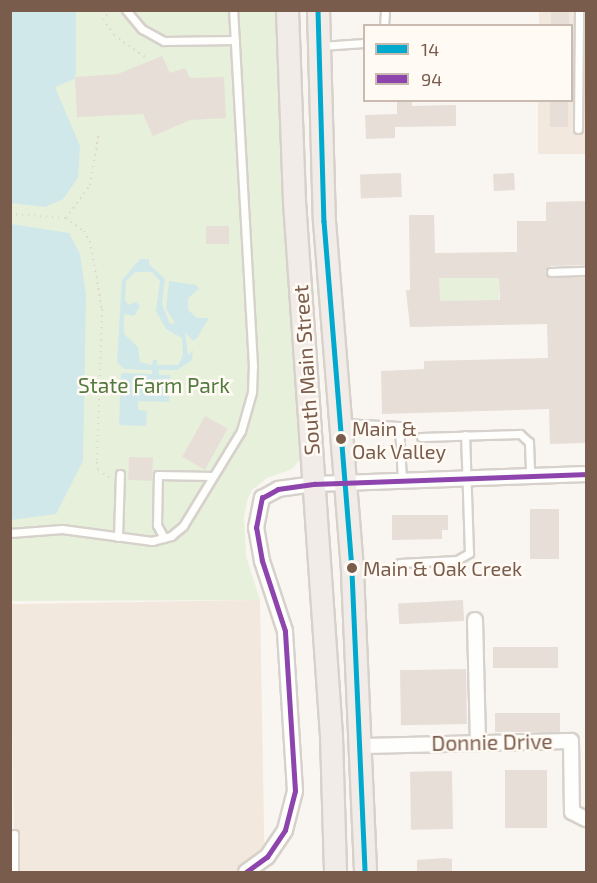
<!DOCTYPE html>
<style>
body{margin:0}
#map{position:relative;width:597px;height:883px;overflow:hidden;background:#f9f5f0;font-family:"Exo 2",sans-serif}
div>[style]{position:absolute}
.residential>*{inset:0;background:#f2e8de;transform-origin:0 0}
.green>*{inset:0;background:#e7f0db;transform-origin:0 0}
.water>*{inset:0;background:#d0e8ea}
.building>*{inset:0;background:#e6ded7;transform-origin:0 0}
.path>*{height:2px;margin-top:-1px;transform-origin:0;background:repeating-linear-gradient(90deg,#dcd5d0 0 1.5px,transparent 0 6px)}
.roads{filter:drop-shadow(2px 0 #d7d1cb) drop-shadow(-2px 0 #d7d1cb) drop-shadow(0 2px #d7d1cb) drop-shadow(0 -2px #d7d1cb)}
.service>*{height:7px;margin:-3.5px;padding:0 3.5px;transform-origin:3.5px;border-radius:3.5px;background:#fefefd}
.minor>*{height:14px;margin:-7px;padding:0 7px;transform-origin:7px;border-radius:7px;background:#fefefd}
.trunk>*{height:21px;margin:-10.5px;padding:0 10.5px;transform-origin:10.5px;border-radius:10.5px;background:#f2ece8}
.bus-1>*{height:4.5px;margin:-2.25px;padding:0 2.25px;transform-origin:2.25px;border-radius:2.25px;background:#00a9ce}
.bus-2>*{height:4.5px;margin:-2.25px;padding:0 2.25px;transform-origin:2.25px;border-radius:2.25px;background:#8e44ad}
.dots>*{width:16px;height:16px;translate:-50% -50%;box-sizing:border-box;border:3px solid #fffaf3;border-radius:50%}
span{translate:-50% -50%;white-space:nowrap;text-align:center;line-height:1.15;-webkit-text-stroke:5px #fffaf3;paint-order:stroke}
.bus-label{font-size:20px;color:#7a5c4d}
.left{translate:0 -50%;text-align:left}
.street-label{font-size:21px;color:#7a5c4d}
.park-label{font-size:21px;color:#537a41}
.frame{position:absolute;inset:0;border:12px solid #7a5c4d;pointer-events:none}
.legend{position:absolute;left:363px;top:24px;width:210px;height:78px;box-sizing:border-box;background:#fffaf3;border:2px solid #cabbb1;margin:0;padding:8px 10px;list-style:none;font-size:18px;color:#7a5c4d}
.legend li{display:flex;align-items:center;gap:12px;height:30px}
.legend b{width:30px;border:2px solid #cabbb1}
</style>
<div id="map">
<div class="residential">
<div style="clip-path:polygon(539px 11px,586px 11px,586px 154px,538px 154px,538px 101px,572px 100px,572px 26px,539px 25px)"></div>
<div style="left:260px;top:600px;width:272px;height:250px;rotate:89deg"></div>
</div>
<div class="green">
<div style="clip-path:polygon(10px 11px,277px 11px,278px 99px,303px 456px,292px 469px,267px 478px,252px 490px,247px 501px,244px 517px,246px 556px,260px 600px,11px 601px)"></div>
<div style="left:439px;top:278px;width:60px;height:23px"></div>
</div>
<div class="water">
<div style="clip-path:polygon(11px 10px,76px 11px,76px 74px,74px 79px,55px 87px,80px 146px,78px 178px,63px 199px,45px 207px,11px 203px)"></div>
<div style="clip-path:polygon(11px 224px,69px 233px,80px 254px,86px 295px,83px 461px,56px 514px,11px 520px)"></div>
<div style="clip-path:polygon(evenodd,140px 259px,149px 259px,149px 264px,165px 279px,162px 304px,170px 324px,175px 323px,166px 309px,169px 281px,196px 285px,199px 289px,188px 298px,188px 310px,197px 318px,209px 318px,197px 338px,193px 341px,185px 332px,188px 355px,193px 350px,192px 360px,177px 370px,159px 370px,159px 375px,170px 375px,169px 402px,138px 401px,138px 410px,147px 411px,146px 426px,119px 425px,121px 373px,152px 374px,152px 370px,124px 369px,117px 362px,122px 280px,140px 259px,135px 272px,152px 272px,160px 281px,156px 311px,166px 329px,182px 338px,183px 355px,178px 365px,157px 365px,157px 360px,153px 360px,152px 365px,140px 362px,138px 347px,124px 334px,124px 314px,134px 316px,140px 306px,136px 302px,128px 305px,125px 300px,126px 281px,135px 272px)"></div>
</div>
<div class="building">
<div style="left:551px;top:10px;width:18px;height:16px"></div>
<div style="clip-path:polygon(162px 56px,170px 73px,185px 68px,190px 78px,224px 77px,226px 118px,190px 120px,153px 136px,143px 114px,77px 117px,75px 77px,118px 74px)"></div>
<div style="left:550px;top:100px;width:18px;height:27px"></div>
<div style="clip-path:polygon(397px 101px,412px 101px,412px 106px,456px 105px,456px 126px,395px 127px,395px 138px,366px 139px,365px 115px,397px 114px)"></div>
<div style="left:401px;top:173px;width:24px;height:41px;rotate:88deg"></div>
<div style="left:514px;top:173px;width:17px;height:21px;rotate:87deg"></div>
<div style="clip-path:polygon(evenodd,586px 201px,586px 265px,551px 266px,545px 272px,551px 278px,586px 277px,586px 443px,550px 444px,549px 409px,382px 414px,381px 371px,424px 369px,424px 361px,548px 358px,547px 324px,410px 327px,406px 290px,410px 290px,409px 215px,434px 215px,435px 253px,517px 252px,517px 221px,546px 221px,546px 202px,586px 201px,439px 278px,499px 278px,500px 300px,440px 301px,439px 278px)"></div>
<div style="left:206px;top:226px;width:23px;height:18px"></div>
<div style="left:205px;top:416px;width:26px;height:47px;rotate:29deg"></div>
<div style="left:129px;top:457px;width:24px;height:23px;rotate:2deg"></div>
<div style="left:530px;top:509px;width:29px;height:50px"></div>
<div style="clip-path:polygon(392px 515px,448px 515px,448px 530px,442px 530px,442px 539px,392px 540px)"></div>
<div style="left:463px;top:600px;width:21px;height:65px;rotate:87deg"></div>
<div style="left:558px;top:647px;width:21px;height:65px;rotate:90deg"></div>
<div style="left:466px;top:669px;width:55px;height:66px;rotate:89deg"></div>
<div style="left:560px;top:713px;width:19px;height:65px;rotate:90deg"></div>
<div style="left:505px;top:770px;width:42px;height:58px"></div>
<div style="left:452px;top:771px;width:58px;height:42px;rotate:89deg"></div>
<div style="clip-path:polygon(444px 858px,452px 859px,452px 873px,417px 873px,417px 860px)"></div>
</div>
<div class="path">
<div style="left:111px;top:10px;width:12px;rotate:132deg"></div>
<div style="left:103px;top:19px;width:19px;rotate:55deg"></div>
<div style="left:114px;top:35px;width:39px;rotate:35deg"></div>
<div style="left:10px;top:214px;width:56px;rotate:4.1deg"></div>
<div style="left:66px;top:218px;width:22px;rotate:36deg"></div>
<div style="left:84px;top:231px;width:12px;rotate:59deg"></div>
<div style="left:90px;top:241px;width:69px;rotate:80deg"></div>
<div style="left:102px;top:309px;width:153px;rotate:91.9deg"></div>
<div style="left:97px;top:462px;width:8px;rotate:83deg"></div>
<div style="left:98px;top:470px;width:13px;rotate:32deg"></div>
<div style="left:66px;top:218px;width:41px;rotate:-54deg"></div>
<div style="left:90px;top:185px;width:54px;rotate:-80.4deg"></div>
</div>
<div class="roads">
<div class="service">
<div style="left:126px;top:10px;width:25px;rotate:50deg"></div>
<div style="left:142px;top:29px;width:25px;rotate:29deg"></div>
<div style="left:164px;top:41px;width:71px;rotate:-0.8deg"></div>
<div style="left:384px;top:26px;width:16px;rotate:-86deg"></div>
<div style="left:321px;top:46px;width:43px;rotate:-4deg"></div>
<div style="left:578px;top:129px;width:119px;rotate:-89.5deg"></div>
<div style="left:551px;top:272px;width:35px;rotate:-2deg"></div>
<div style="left:342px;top:423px;width:57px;rotate:3deg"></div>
<div style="left:399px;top:426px;width:54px;rotate:86.8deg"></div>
<div style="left:421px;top:437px;width:99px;rotate:-1.7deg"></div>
<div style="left:520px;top:434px;width:12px;rotate:42deg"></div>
<div style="left:529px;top:442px;width:32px;rotate:88deg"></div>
<div style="left:10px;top:533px;width:52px;rotate:-4.4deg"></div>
<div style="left:62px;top:529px;width:91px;rotate:7.6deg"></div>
<div style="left:152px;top:541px;width:20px;rotate:-15deg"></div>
<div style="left:171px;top:536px;width:16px;rotate:-40deg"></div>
<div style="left:183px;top:526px;width:111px;rotate:-58.6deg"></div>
<div style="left:241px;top:431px;width:41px;rotate:-74.2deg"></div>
<div style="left:252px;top:392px;width:26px;rotate:-88deg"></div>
<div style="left:253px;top:366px;width:357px;rotate:-93.2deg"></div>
<div style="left:118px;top:537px;width:63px;rotate:-88.2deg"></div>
<div style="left:164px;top:538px;width:15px;rotate:-118deg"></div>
<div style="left:157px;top:525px;width:50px;rotate:-88.9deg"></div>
<div style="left:158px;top:475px;width:54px;rotate:1.1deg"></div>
<div style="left:400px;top:563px;width:57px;rotate:-3deg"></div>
<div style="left:457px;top:560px;width:14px;rotate:-30deg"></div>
<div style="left:469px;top:553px;width:118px;rotate:-91.9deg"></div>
<div style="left:14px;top:872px;width:38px;rotate:-90deg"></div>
</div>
<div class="minor">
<div style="left:475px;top:620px;width:121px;rotate:88.6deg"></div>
<div style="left:362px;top:746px;width:209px;rotate:-1.4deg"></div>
<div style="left:571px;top:741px;width:71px;rotate:89.2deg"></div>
<div style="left:572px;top:812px;width:16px;rotate:27deg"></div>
<div style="left:246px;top:872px;width:26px;rotate:-36deg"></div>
<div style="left:267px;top:857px;width:32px;rotate:-56deg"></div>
<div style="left:285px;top:830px;width:40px;rotate:-75.6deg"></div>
<div style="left:295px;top:791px;width:160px;rotate:-93.6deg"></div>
<div style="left:285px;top:631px;width:74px;rotate:-108.2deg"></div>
<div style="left:262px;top:561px;width:34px;rotate:-100deg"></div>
<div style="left:256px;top:528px;width:31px;rotate:-79deg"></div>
<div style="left:262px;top:498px;width:18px;rotate:-29deg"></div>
<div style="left:278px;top:489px;width:37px;rotate:-8deg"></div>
<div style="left:315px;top:484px;width:271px;rotate:-2.1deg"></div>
</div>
<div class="trunk">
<div style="left:287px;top:10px;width:191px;rotate:87.9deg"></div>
<div style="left:294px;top:201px;width:536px;rotate:86.04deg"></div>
<div style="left:331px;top:736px;width:136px;rotate:88.3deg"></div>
<div style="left:318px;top:10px;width:211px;rotate:88.4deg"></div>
<div style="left:324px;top:221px;width:352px;rotate:85.4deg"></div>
<div style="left:352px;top:572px;width:300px;rotate:87.5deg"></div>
</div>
</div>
<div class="bus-1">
<div style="left:318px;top:10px;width:211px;rotate:88.4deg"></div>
<div style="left:324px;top:221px;width:352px;rotate:85.4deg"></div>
<div style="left:352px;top:572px;width:300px;rotate:87.5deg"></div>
</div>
<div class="bus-2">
<div style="left:246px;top:872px;width:26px;rotate:-36deg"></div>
<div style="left:267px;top:857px;width:32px;rotate:-56deg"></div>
<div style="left:285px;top:830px;width:40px;rotate:-75.6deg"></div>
<div style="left:295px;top:791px;width:160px;rotate:-93.6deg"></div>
<div style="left:285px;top:631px;width:74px;rotate:-108.2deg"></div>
<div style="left:262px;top:561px;width:34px;rotate:-100deg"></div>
<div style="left:256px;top:528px;width:31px;rotate:-79deg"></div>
<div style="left:262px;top:498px;width:18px;rotate:-29deg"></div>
<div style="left:278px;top:489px;width:37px;rotate:-8deg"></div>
<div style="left:315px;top:484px;width:271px;rotate:-2.1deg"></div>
</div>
<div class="dots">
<div style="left:341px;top:439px;background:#7a5c4d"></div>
<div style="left:352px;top:568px;background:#7a5c4d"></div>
</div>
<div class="bus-label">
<span class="left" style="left:352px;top:440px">Main &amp;<br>Oak Valley</span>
<span class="left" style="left:363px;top:568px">Main &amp; Oak Creek</span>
</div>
<div class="street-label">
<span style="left:306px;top:370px;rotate:-94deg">South Main Street</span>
<span style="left:492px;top:742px;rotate:-1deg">Donnie Drive</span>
</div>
<div class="park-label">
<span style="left:154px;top:385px">State Farm Park</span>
</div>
<div class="frame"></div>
<ul class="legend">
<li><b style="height:8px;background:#00a9ce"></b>14</li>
<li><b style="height:8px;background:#8e44ad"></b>94</li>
</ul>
</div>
